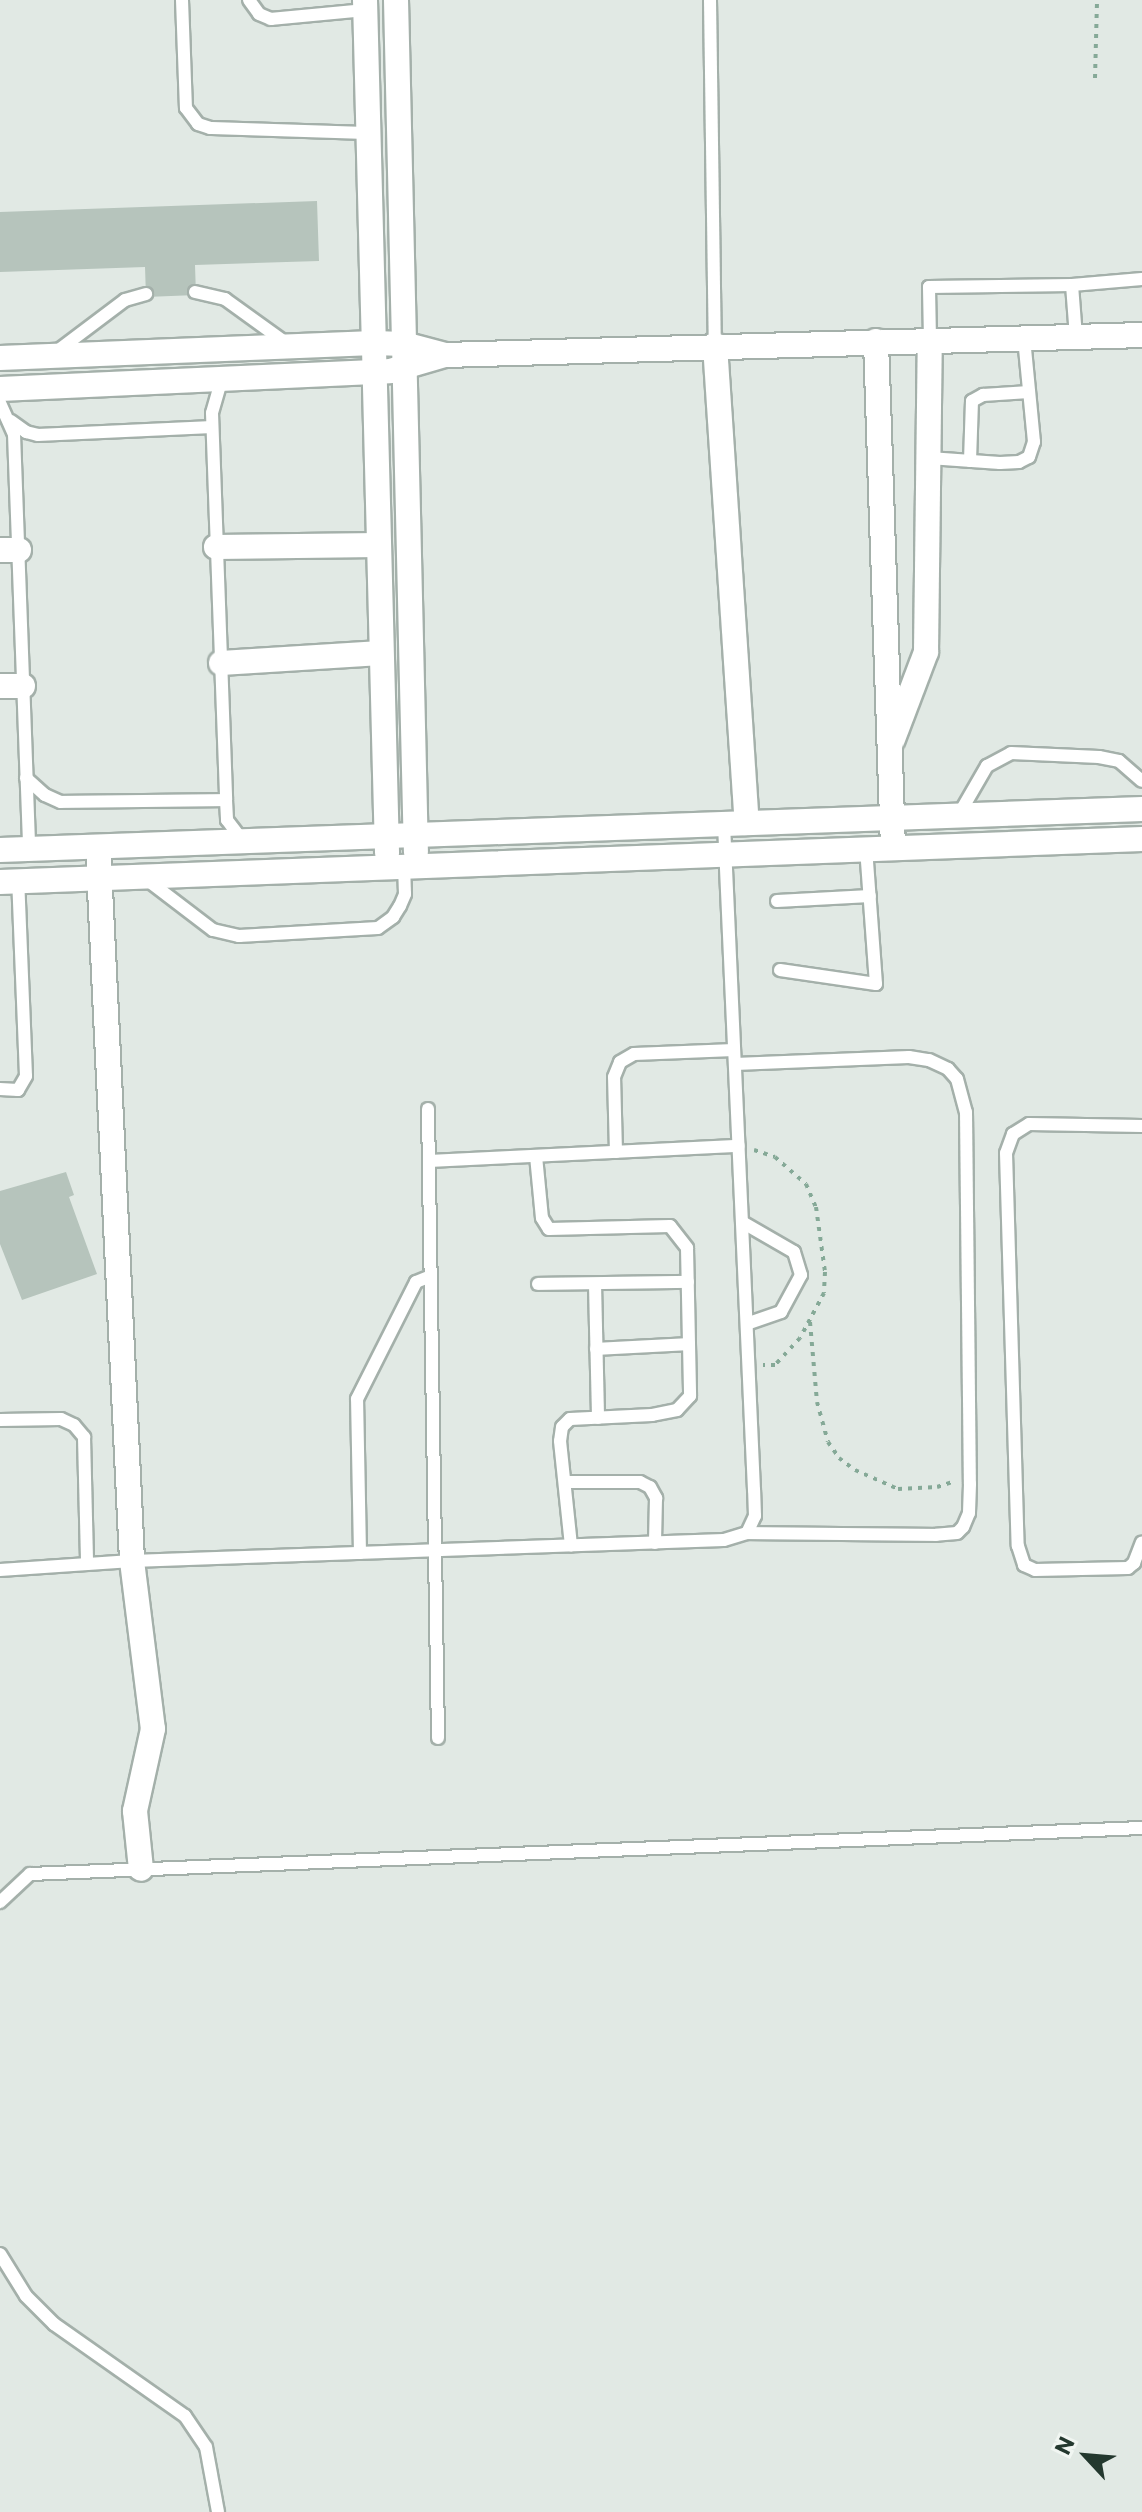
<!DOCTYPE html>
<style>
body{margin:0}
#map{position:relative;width:1142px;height:2512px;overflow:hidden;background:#e1e9e4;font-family:Commissioner,sans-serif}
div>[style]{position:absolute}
.building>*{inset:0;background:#b6c4bc}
.path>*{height:4px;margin-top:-2px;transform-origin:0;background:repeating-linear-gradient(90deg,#85a997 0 4px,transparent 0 10px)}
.roads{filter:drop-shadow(2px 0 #a4b0aa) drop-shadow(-2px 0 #a4b0aa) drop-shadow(0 2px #a4b0aa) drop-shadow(0 -2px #a4b0aa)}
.lane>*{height:12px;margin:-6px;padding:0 6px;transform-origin:6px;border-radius:6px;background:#fff}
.street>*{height:24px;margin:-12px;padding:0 12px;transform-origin:12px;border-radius:12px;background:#fff}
.secondary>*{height:24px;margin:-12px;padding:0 12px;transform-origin:12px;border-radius:12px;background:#fff}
span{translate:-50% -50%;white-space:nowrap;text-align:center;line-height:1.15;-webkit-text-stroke:8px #f1f6f2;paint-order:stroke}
.north{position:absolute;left:1046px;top:2416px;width:80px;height:80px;-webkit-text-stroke:6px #f1f6f2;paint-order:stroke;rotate:296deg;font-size:22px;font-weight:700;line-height:32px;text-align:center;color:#23382e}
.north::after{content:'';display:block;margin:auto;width:28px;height:36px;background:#23382e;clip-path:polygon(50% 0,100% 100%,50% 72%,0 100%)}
</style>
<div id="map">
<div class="building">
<div style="clip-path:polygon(317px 201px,319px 261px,195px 265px,196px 295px,146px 297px,145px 267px,0 272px,0 212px)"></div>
<div style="clip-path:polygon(66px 1172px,74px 1195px,69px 1197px,97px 1274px,22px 1300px,0 1244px,0 1191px)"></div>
</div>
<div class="path">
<div style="left:1095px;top:78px;width:78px;rotate:-88.5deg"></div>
<div style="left:754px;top:1150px;width:22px;rotate:18deg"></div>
<div style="left:775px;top:1157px;width:41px;rotate:41.1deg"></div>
<div style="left:806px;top:1184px;width:25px;rotate:67deg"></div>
<div style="left:816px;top:1207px;width:66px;rotate:82.1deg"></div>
<div style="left:825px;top:1272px;width:21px;rotate:93deg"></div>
<div style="left:824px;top:1293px;width:51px;rotate:118.1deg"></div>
<div style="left:800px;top:1338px;width:37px;rotate:133deg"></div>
<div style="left:775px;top:1365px;width:12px;rotate:180deg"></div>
<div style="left:810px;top:1322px;width:80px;rotate:85deg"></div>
<div style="left:817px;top:1402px;width:41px;rotate:74.6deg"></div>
<div style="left:828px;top:1442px;width:19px;rotate:55deg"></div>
<div style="left:839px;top:1458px;width:20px;rotate:37deg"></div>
<div style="left:855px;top:1470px;width:47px;rotate:23.8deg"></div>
<div style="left:898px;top:1489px;width:39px;rotate:-3deg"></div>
<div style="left:937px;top:1487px;width:19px;rotate:-18deg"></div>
</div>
<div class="roads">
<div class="lane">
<div style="left:182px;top:0;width:108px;rotate:87.9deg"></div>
<div style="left:186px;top:108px;width:20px;rotate:53deg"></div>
<div style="left:198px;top:124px;width:13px;rotate:18deg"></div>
<div style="left:210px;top:128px;width:158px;rotate:1.8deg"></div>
<div style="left:249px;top:0;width:17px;rotate:54deg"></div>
<div style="left:259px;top:14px;width:13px;rotate:23deg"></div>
<div style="left:271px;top:19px;width:94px;rotate:-5.5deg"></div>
<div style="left:710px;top:0;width:345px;rotate:89.2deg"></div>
<div style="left:1072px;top:285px;width:52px;rotate:85.6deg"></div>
<div style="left:195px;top:292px;width:31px;rotate:13deg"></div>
<div style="left:225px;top:299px;width:75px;rotate:35.8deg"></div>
<div style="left:930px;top:340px;width:53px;rotate:-91.1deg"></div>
<div style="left:929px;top:287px;width:143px;rotate:-0.8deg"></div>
<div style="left:1072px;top:285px;width:70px;rotate:-4.9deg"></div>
<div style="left:56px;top:352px;width:86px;rotate:-37deg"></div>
<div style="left:125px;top:300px;width:22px;rotate:-16deg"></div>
<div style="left:222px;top:378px;width:36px;rotate:106deg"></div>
<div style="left:212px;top:413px;width:387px;rotate:87.9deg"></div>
<div style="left:226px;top:800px;width:20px;rotate:87deg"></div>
<div style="left:227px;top:820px;width:25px;rotate:53deg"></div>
<div style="left:0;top:403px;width:34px;rotate:66deg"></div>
<div style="left:14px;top:434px;width:415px;rotate:87.9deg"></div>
<div style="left:11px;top:421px;width:19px;rotate:36deg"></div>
<div style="left:26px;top:432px;width:12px;rotate:14deg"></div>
<div style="left:38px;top:435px;width:174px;rotate:-2.6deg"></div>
<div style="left:929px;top:458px;width:71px;rotate:4deg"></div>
<div style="left:1000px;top:463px;width:19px;rotate:-3deg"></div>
<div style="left:1019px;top:462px;width:11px;rotate:-27deg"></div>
<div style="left:1029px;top:457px;width:16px;rotate:-72deg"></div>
<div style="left:1034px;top:442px;width:104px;rotate:-95.5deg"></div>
<div style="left:970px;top:461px;width:60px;rotate:-88.1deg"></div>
<div style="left:972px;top:401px;width:13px;rotate:-29deg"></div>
<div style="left:983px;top:395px;width:46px;rotate:-3.7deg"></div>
<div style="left:26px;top:778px;width:25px;rotate:42deg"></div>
<div style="left:45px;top:795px;width:17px;rotate:24deg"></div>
<div style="left:61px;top:802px;width:165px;rotate:-0.7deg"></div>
<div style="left:958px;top:816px;width:58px;rotate:-59.9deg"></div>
<div style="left:987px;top:766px;width:27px;rotate:-28deg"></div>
<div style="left:1011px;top:753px;width:88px;rotate:2.6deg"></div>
<div style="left:1099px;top:757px;width:20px;rotate:11deg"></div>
<div style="left:1119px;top:761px;width:30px;rotate:41deg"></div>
<div style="left:146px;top:879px;width:84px;rotate:37.3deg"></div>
<div style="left:213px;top:930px;width:27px;rotate:13deg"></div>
<div style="left:239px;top:936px;width:139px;rotate:-3.3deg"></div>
<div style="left:378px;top:928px;width:19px;rotate:-36deg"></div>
<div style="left:393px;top:917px;width:13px;rotate:-58deg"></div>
<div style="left:400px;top:906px;width:13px;rotate:-67deg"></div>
<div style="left:405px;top:894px;width:28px;rotate:-92deg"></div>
<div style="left:777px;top:901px;width:93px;rotate:-3.1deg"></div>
<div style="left:780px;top:970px;width:97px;rotate:8.3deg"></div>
<div style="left:876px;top:984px;width:135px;rotate:-94.2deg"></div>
<div style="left:735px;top:1064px;width:174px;rotate:-2.3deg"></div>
<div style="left:909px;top:1057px;width:20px;rotate:9deg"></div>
<div style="left:929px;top:1060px;width:21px;rotate:25deg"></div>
<div style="left:948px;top:1069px;width:13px;rotate:48deg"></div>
<div style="left:957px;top:1079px;width:34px;rotate:75deg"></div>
<div style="left:966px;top:1112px;width:372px;rotate:89.4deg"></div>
<div style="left:970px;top:1484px;width:29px;rotate:92deg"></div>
<div style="left:969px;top:1513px;width:15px;rotate:113deg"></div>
<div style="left:963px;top:1527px;width:8px;rotate:135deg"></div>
<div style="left:957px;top:1533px;width:21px;rotate:175deg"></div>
<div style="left:936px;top:1535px;width:189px;rotate:-179.4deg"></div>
<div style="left:0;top:1089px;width:18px;rotate:3deg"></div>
<div style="left:18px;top:1090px;width:16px;rotate:-60deg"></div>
<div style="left:26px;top:1076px;width:195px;rotate:-92.3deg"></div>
<div style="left:428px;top:1109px;width:629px;rotate:89.09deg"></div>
<div style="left:1142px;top:1126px;width:113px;rotate:-179deg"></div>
<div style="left:1029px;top:1124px;width:19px;rotate:148deg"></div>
<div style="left:1013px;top:1134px;width:20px;rotate:110deg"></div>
<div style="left:1006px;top:1153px;width:393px;rotate:88.3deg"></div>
<div style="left:1018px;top:1546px;width:20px;rotate:72deg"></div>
<div style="left:1024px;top:1565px;width:12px;rotate:24deg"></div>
<div style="left:1035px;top:1570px;width:93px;rotate:-1.2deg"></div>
<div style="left:1128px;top:1568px;width:8px;rotate:-40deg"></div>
<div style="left:1134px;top:1563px;width:22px;rotate:-69deg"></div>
<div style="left:616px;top:1152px;width:75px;rotate:-91.5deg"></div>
<div style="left:614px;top:1077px;width:16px;rotate:-68deg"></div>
<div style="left:620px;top:1062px;width:16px;rotate:-30deg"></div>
<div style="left:634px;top:1054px;width:100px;rotate:-2.3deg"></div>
<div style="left:536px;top:1156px;width:62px;rotate:84.5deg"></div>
<div style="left:542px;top:1218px;width:13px;rotate:58deg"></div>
<div style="left:549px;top:1229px;width:121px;rotate:-1.4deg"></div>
<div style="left:670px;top:1226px;width:28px;rotate:52deg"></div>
<div style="left:687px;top:1248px;width:148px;rotate:88.8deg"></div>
<div style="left:690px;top:1396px;width:19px;rotate:133deg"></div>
<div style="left:677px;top:1410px;width:25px;rotate:169deg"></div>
<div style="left:652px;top:1415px;width:82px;rotate:177.2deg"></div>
<div style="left:570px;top:1419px;width:11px;rotate:135deg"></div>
<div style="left:562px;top:1427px;width:14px;rotate:98deg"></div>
<div style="left:560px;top:1441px;width:105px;rotate:84deg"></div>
<div style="left:430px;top:1161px;width:309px;rotate:-2.8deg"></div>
<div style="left:742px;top:1222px;width:60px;rotate:30deg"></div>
<div style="left:794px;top:1252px;width:24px;rotate:73deg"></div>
<div style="left:801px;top:1275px;width:42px;rotate:118.4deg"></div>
<div style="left:781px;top:1312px;width:36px;rotate:161deg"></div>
<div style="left:538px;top:1284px;width:150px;rotate:-0.8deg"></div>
<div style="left:595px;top:1284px;width:134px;rotate:88.7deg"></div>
<div style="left:596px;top:1349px;width:93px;rotate:-3.1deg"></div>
<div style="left:0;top:1420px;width:61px;rotate:-0.9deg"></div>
<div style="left:61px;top:1419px;width:14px;rotate:25deg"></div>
<div style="left:74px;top:1425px;width:16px;rotate:50deg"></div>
<div style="left:84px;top:1437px;width:127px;rotate:88.6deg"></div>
<div style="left:565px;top:1482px;width:75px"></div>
<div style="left:640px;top:1482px;width:11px;rotate:27deg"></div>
<div style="left:650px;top:1487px;width:13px;rotate:61deg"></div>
<div style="left:656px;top:1498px;width:45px;rotate:91.3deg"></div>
<div style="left:360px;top:1553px;width:154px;rotate:-91.1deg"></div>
<div style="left:357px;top:1399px;width:131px;rotate:-63.2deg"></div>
<div style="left:416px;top:1282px;width:16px;rotate:-22deg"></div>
<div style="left:0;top:1570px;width:132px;rotate:-3.9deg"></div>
<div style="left:132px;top:1561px;width:592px;rotate:-2.03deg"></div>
<div style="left:724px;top:1540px;width:24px;rotate:-17deg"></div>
<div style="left:747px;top:1533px;width:19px;rotate:-65deg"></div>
<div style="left:755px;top:1516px;width:26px;rotate:-92deg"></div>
<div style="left:754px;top:1490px;width:667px;rotate:-92.58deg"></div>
<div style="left:0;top:1902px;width:41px;rotate:-43deg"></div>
<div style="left:30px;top:1874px;width:1113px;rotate:-2.37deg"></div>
<div style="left:0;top:2254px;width:49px;rotate:58.2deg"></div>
<div style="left:26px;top:2296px;width:40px;rotate:45deg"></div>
<div style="left:54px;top:2324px;width:160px;rotate:35.1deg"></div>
<div style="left:185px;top:2416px;width:37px;rotate:56deg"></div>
<div style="left:206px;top:2447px;width:66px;rotate:79.5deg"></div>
</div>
<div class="street">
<div style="left:876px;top:341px;width:507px;rotate:88.08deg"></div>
<div style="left:715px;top:345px;width:479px;rotate:86.2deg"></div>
<div style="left:0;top:358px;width:374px;rotate:-2.3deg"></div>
<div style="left:374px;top:343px;width:30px;rotate:2deg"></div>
<div style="left:404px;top:344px;width:42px;rotate:15deg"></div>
<div style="left:445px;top:355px;width:697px;rotate:-1.64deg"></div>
<div style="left:0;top:389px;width:390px;rotate:-2.6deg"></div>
<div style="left:390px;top:371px;width:57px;rotate:-16.2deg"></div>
<div style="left:216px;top:547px;width:163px;rotate:-0.7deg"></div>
<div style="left:0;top:550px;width:19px"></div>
<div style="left:221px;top:663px;width:160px;rotate:-3.6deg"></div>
<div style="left:0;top:686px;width:23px"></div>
<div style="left:893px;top:739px;width:93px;rotate:-69.2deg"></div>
<div style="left:926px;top:652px;width:312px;rotate:-89.3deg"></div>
<div style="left:98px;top:847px;width:715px;rotate:87.27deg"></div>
<div style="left:132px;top:1561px;width:169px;rotate:82.9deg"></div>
<div style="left:153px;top:1729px;width:84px;rotate:102.4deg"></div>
<div style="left:135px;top:1811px;width:58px;rotate:84.1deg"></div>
</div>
<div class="secondary">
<div style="left:365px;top:0;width:853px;rotate:88.52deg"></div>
<div style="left:396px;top:0;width:852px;rotate:88.66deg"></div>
<div style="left:0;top:850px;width:1143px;rotate:-2.06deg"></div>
<div style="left:0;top:882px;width:1143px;rotate:-2.16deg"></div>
</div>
</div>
<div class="north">N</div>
</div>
